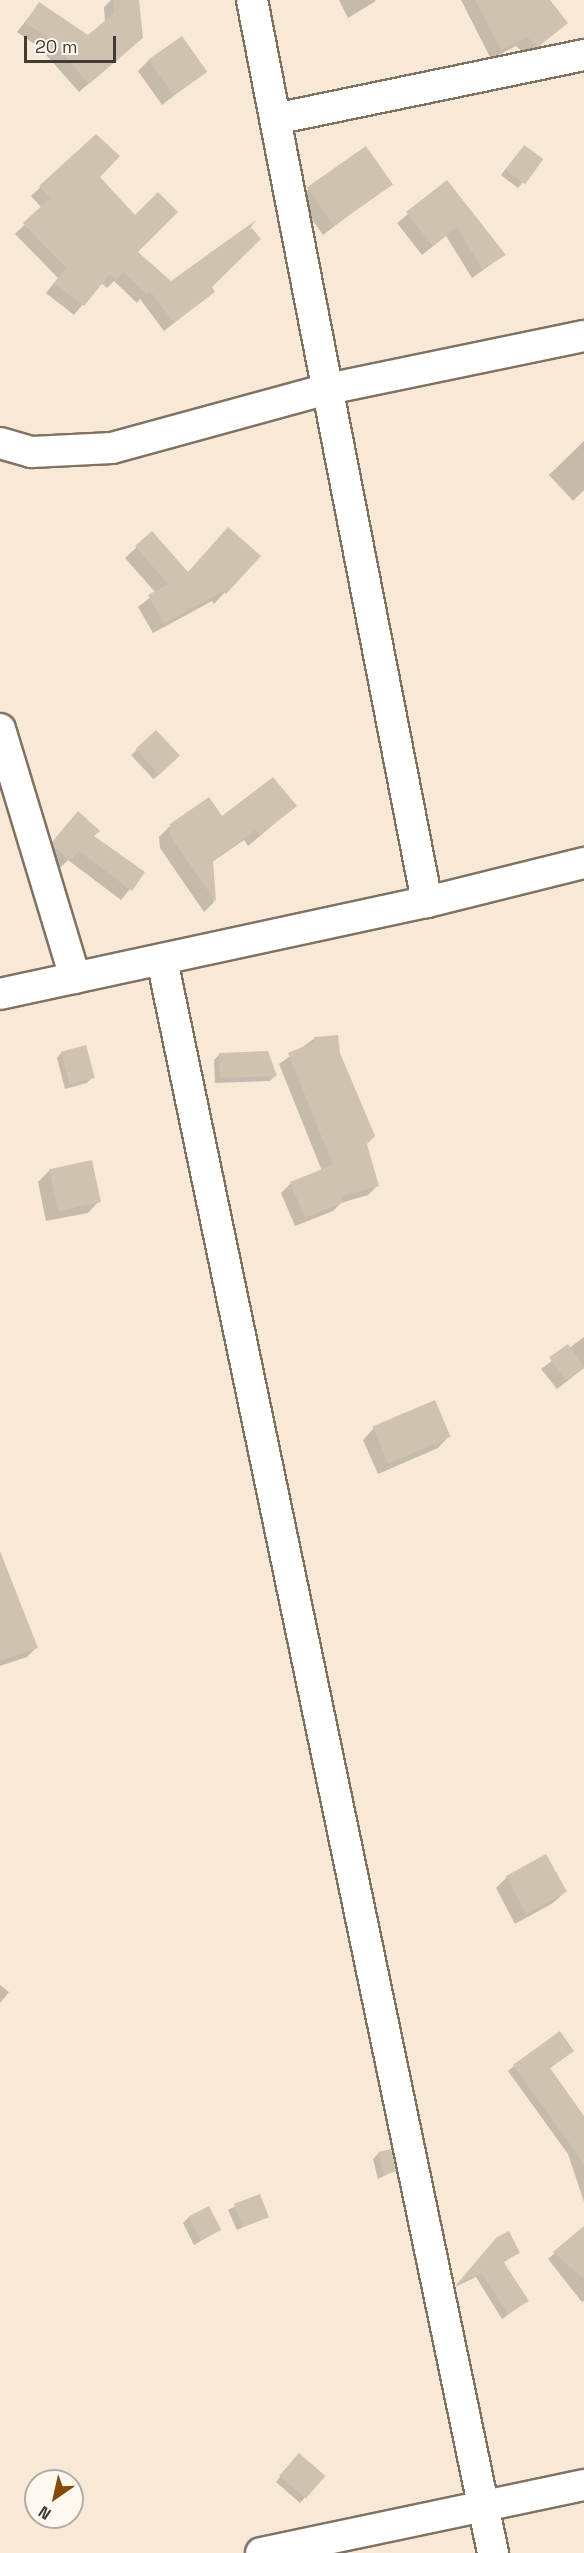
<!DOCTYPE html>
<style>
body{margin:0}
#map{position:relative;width:584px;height:2553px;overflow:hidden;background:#f8e9d7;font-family:"Space Grotesk",sans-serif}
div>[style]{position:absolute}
.shadow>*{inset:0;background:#0003;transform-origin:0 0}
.building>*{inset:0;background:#d0c2b0;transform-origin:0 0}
.roads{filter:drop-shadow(2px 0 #7f7261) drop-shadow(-2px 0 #7f7261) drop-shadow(0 2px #7f7261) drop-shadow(0 -2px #7f7261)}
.minor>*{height:30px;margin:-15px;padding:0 15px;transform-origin:15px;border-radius:15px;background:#fff}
span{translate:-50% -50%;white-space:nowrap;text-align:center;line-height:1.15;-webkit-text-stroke:4.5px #fef8f0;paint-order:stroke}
.north{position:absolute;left:24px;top:2469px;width:60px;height:60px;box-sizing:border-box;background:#fef8f0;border:2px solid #b2aca5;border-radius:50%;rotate:214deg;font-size:16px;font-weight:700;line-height:24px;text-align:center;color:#413b34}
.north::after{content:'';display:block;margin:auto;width:21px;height:27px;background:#854a04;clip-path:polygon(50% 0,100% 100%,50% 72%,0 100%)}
.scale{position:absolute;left:24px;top:36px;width:92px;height:27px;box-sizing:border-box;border:3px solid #413b34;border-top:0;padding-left:8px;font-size:18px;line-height:21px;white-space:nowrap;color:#413b34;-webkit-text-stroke:4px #fef8f0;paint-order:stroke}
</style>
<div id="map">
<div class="shadow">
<div style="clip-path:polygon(111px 0,138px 0,131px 47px,79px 92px,40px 48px,17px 32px,39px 4px,88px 37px,105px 22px,104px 7px)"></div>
<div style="clip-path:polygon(339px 0,375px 0,376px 1px,348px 18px)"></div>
<div style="clip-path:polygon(461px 0,548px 0,566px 23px,527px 56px,516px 46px,491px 59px)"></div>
<div style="clip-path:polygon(149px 60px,205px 72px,162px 105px,138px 71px)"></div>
<div style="clip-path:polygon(96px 136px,97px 177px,136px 252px,171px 283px,210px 287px,213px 292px,164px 331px,140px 299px,137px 303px,114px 281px,107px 288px,101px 283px,74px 315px,46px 293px,58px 278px,15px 234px,42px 208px,31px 196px)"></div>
<div style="clip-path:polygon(519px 152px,541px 160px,518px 188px,501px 175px)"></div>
<div style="clip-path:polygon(447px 182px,504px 255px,472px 278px,446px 236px,422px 255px,397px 223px)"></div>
<div style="clip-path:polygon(391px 183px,323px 235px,298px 200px,309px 189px)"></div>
<div style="clip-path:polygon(584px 441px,584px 490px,573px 501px,549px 475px)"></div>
<div style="clip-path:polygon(152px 533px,187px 573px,258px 556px,214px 604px,212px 601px,153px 633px,138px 607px,156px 593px,125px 558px)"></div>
<div style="left:156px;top:732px;width:33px;height:34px;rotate:47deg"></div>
<div style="clip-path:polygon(295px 806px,248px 846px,244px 840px,212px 862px,214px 902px,204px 912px,160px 848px,159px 837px,171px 825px)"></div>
<div style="clip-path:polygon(78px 813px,92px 837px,143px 873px,121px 900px,68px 860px,59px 869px,44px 856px,43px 853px)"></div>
<div style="clip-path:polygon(315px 1038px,339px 1053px,378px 1185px,368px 1195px,341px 1203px,333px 1211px,295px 1226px,281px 1193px,291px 1183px,322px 1171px,279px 1064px)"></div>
<div style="clip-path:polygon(62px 1052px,93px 1077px,87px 1083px,65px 1089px,57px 1058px)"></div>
<div style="clip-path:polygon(220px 1054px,276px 1075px,270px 1081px,215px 1083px,214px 1060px)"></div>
<div style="clip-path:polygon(50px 1170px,99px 1201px,88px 1213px,46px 1221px,38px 1182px)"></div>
<div style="clip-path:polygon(584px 1337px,584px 1368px,557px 1389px,541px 1369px)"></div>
<div style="clip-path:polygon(374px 1428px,449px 1436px,438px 1448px,378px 1474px,363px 1440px)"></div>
<div style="clip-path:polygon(0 1560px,37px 1647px,27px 1657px,0 1666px)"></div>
<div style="clip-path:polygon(507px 1877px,565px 1892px,553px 1903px,515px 1924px,496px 1888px)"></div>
<div style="clip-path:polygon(0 1985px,9px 1992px,0 2003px)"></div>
<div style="clip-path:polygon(572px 2051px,549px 2069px,584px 2118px,584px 2202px,568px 2154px,508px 2071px,514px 2066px)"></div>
<div style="clip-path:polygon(379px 2153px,394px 2171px,378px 2179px,373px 2159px)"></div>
<div style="left:259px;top:2196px;width:22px;height:34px;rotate:66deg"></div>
<div style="clip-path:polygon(189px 2217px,219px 2230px,194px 2245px,183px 2223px)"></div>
<div style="clip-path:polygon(584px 2228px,584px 2301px,582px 2302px,548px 2259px)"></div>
<div style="clip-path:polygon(491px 2246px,519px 2252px,503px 2263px,527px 2301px,502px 2319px,476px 2277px,455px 2287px)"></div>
<div style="clip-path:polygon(293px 2461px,323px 2476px,300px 2503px,276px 2482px)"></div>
</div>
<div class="building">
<div style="clip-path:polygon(113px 0,139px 0,143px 38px,89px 84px,50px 38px,25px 23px,39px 2px,88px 35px,114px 13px)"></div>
<div style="clip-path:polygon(475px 0,550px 0,568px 23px,538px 47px,527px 37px,501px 50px)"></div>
<div style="left:182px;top:36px;width:44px;height:41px;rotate:55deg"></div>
<div style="clip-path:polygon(96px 134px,120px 156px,100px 177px,135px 215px,158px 192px,178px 212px,138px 252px,171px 281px,256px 220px,249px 230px,252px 228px,261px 239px,212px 287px,215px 292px,174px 323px,150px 291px,147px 294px,123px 272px,117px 280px,110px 274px,84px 306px,54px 283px,66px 268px,23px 223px,50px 198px,39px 186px)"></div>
<div style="left:524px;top:145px;width:24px;height:31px;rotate:36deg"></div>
<div style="left:366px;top:146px;width:47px;height:72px;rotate:55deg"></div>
<div style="clip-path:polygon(447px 180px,506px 255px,482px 269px,457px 227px,433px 246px,406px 212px)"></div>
<div style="clip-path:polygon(228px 527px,261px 556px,226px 594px,223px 591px,164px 624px,148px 595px,168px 584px,135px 546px,152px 531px,188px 572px)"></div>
<div style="left:156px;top:730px;width:35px;height:28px;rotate:47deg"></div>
<div style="clip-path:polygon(273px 777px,297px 806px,260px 835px,256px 830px,213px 860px,216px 902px,170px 836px,170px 824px,209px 797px,222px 816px)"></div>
<div style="clip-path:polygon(78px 811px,100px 831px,94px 836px,145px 872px,132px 891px,79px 851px,70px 860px,53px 846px,52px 842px)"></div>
<div style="clip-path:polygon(338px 1035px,340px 1053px,375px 1136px,367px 1144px,379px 1186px,342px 1196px,344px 1202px,305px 1218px,290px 1182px,333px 1165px,288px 1053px,315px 1042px,314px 1037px)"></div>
<div style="left:86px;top:1045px;width:34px;height:26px;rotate:75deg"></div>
<div style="clip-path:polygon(268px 1051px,277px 1076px,220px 1078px,219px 1053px)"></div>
<div style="left:92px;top:1160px;width:43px;height:44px;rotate:78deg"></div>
<div style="left:568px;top:1344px;width:28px;height:23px;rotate:55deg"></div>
<div style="left:435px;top:1400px;width:40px;height:68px;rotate:67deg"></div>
<div style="clip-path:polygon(0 1551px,38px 1648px,0 1661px)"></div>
<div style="left:546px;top:1854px;width:43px;height:46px;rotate:61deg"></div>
<div style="clip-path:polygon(560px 2031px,574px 2051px,550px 2068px,584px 2116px,584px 2164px,513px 2065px)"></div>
<div style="left:391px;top:2149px;width:23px;height:13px;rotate:77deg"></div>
<div style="left:260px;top:2194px;width:25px;height:28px;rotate:69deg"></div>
<div style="left:209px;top:2206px;width:27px;height:23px;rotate:63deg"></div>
<div style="clip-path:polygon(584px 2226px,584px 2279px,553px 2252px)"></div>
<div style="clip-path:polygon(509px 2231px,520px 2253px,503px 2261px,529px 2301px,508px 2314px,482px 2273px,456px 2285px,496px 2238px)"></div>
<div style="left:299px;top:2453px;width:35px;height:30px;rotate:41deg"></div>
</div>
<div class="roads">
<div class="minor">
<div style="left:252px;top:0;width:919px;rotate:79.02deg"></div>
<div style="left:275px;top:119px;width:316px;rotate:-11.7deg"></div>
<div style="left:0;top:443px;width:33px;rotate:16deg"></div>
<div style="left:32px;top:452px;width:80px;rotate:-2.9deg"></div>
<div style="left:112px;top:448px;width:224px;rotate:-15.3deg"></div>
<div style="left:328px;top:389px;width:261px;rotate:-11.7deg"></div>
<div style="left:0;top:729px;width:260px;rotate:73.2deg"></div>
<div style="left:162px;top:960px;width:1627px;rotate:78.26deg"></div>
<div style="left:0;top:994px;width:437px;rotate:-12.2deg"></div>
<div style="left:427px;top:902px;width:162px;rotate:-14deg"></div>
<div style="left:261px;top:2553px;width:330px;rotate:-11.9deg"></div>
</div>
</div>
<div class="north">N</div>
<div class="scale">20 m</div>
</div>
